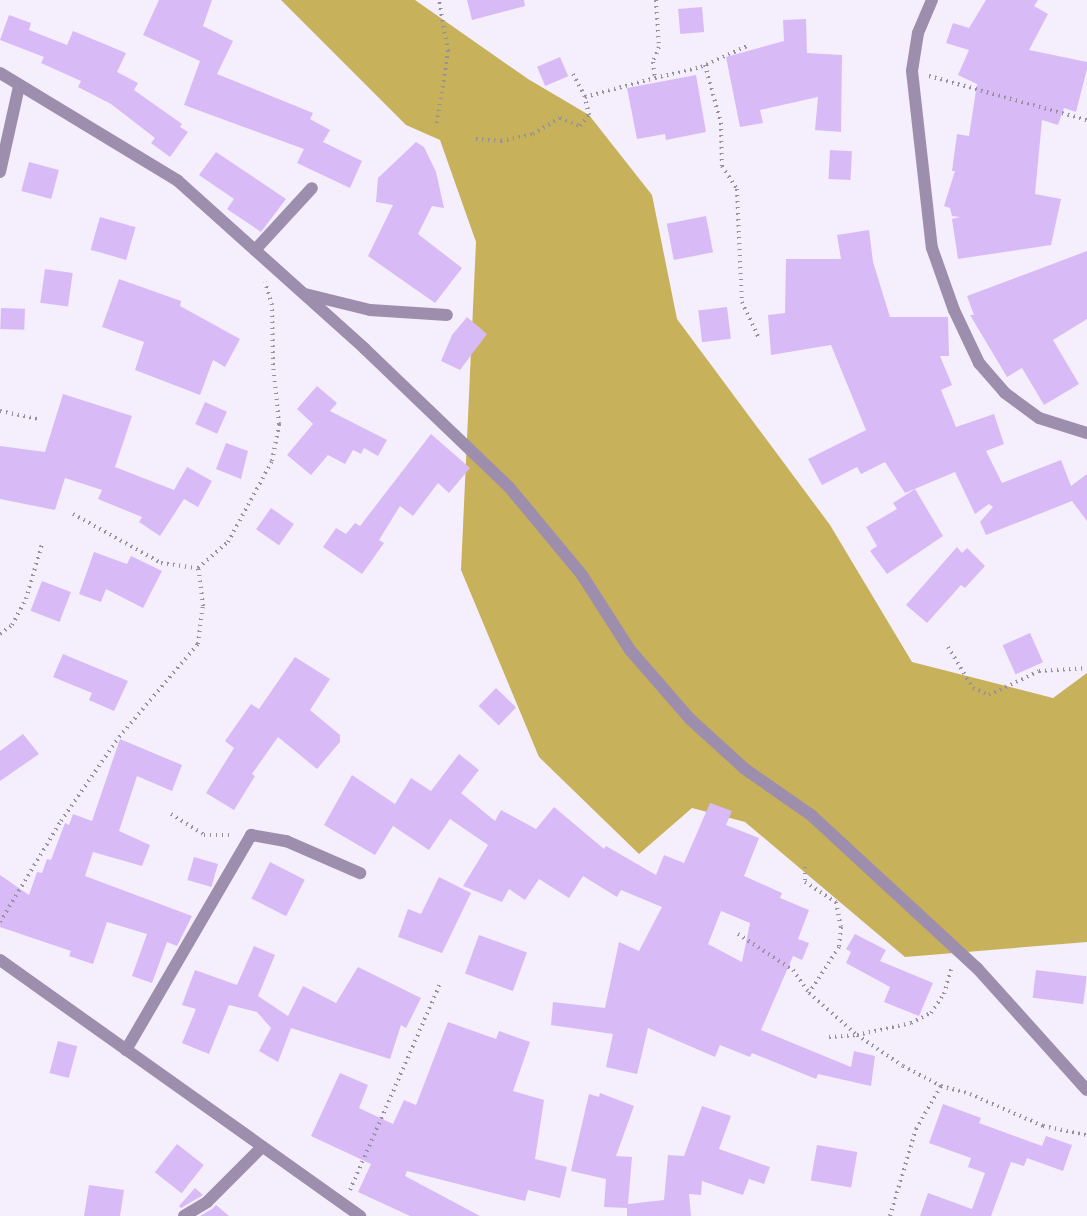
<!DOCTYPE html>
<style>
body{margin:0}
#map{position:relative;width:1087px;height:1216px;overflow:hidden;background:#f5eefd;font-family:Roboto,sans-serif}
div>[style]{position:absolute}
.forest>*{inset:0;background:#c8b15b}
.building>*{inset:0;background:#d8bbf6;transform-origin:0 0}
.path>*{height:4px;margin-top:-2px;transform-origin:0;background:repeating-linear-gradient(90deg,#96919c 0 1.5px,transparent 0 6px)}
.minor>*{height:12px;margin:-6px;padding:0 6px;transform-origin:6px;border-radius:6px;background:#9e8eae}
.tertiary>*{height:12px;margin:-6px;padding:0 6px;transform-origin:6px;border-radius:6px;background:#9e8eae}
span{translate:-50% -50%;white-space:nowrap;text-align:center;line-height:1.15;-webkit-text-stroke:4.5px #fff;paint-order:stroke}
</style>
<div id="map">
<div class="forest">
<div style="clip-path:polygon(281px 0,415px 0,528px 79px,589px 115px,652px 195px,677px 319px,830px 525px,912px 662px,1053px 698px,1087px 673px,1087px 942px,905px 957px,745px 822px,692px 808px,639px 854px,539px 757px,461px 570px,476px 242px,440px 140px,406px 125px)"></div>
</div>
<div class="building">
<div style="clip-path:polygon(159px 0,212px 0,203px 26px,233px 41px,217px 74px,313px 113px,310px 119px,330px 130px,323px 142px,362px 161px,350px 188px,297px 163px,304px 149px,184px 105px,200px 61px,143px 35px)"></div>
<div style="clip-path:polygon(467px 0,524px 0,525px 6px,472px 20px)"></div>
<div style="clip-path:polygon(986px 0,1038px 0,1034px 6px,1048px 14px,1029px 50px,1087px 62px,1087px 69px,1076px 112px,1064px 108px,1058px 125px,1042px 120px,1035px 194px,1061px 199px,1051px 245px,958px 259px,952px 219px,960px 217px,952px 216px,950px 208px,944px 206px,955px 171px,952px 171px,957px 134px,969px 136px,977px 84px,958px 75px,969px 50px,946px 43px,953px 23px,969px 28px)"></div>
<div style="left:702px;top:7px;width:25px;height:24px;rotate:85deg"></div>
<div style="clip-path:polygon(9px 15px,31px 23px,29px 30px,67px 45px,73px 31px,126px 53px,117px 72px,138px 83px,134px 90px,182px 124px,180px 127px,188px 132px,170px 157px,151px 143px,155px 138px,111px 104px,78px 87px,81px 81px,41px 63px,44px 57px,0 40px)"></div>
<div style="clip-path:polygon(806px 19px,807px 53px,842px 55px,841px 132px,815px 130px,818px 97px,760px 110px,763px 123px,740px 127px,726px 57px,784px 41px,783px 20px)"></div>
<div style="left:560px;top:57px;width:21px;height:25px;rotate:67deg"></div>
<div style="clip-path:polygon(696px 75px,706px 132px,666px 140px,665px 134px,637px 139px,627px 88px)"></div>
<div style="clip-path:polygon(416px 142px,424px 147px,436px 172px,444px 208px,432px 206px,418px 234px,462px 268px,435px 303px,368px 256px,393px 205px,376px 202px,378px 178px)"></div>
<div style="left:830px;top:150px;width:22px;height:29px;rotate:3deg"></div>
<div style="clip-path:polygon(216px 152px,286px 199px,261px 232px,227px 209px,234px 199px,199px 175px)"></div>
<div style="left:29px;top:162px;width:31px;height:30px;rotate:15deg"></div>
<div style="left:706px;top:216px;width:37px;height:40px;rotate:79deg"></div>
<div style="left:100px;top:217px;width:37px;height:34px;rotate:16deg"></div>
<div style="clip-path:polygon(869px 230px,873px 262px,890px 317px,948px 317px,949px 356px,940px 356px,952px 385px,941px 390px,956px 427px,994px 414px,1004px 444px,986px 451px,1002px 483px,1061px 460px,1071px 486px,1087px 474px,1087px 521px,1072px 501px,986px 535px,980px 522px,993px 507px,989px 504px,975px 514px,955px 472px,905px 493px,885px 462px,861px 474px,857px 467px,822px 485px,808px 459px,866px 430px,831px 345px,771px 355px,768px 315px,785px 313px,786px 259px,841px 259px,837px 235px)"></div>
<div style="clip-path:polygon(1087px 251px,1087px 319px,1053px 340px,1079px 384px,1044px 405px,1022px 368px,1007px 377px,970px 315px,974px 315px,967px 296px)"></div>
<div style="left:45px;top:269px;width:28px;height:34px;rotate:8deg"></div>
<div style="clip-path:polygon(119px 279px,181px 301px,180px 306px,240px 339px,225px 367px,213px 360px,200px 395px,135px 370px,144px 342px,102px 327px)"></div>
<div style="left:727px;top:307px;width:32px;height:29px;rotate:83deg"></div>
<div style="left:1px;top:308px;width:24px;height:21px;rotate:2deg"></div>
<div style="clip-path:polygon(467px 317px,487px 334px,460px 370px,441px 361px,452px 335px)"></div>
<div style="clip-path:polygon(317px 386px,337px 403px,330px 411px,387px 440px,378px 456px,364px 448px,361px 454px,353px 450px,345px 464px,328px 455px,311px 475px,287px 455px,313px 424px,297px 409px)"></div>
<div style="clip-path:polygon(63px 394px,132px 416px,115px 467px,174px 490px,187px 467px,212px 481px,198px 507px,184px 499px,160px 536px,139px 522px,142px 517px,98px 499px,102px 490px,65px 478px,55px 510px,0 499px,0 446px,45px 452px)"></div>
<div style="left:205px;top:402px;width:24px;height:24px;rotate:24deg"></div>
<div style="clip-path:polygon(431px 434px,470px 468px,449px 493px,438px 483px,413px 516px,400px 506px,379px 540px,384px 543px,362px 574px,323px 547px,336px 528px,346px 534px,355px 523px,360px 526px)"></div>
<div style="clip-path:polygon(226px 443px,248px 451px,241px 479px,216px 469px)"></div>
<div style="clip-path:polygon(915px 489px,943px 536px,887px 574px,870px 551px,877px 546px,866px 527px,897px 509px,893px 503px)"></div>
<div style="left:271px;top:508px;width:28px;height:26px;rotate:35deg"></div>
<div style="clip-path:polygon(957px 547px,962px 553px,967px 548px,985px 566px,965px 588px,961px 585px,927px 623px,906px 605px)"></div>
<div style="clip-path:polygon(94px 552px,127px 564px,131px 556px,162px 571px,143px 608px,106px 589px,101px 602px,79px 594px)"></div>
<div style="left:42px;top:581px;width:31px;height:32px;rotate:21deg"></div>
<div style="left:1030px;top:633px;width:32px;height:30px;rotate:66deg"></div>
<div style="clip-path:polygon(63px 654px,128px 681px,114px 711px,89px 700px,92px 693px,53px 677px)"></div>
<div style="clip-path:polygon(295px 657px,330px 679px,310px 710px,340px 735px,340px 742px,317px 769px,278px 737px,252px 774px,255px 776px,234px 810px,206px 793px,234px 748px,225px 741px,251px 704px,259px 709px)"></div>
<div style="left:496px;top:688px;width:28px;height:25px;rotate:44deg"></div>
<div style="clip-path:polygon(23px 734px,39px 754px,0 781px,0 751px)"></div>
<div style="clip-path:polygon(120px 739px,182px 765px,172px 791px,137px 776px,119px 831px,150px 845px,142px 866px,93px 852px,85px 876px,192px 916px,177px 946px,167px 942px,152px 983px,132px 976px,147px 934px,107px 922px,93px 964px,69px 956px,71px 951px,0 927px,0 875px,29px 895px,37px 872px,42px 873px,47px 859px,51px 860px,65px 823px,69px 825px,73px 814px,92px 821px)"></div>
<div style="clip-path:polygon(evenodd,459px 754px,479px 770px,461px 793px,495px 821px,501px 810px,536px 829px,554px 807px,604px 849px,606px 846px,656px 875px,664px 855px,684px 863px,710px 803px,732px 811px,726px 825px,759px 838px,744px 876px,782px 893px,780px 898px,809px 910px,798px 939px,809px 943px,802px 960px,793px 956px,761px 1030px,851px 1067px,854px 1051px,875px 1056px,871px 1086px,818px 1074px,816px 1079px,752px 1053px,750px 1057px,720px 1045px,715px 1057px,648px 1028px,637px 1074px,606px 1067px,613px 1034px,551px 1025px,553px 1002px,605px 1008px,619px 942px,639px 951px,662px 907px,621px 890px,617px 897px,583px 876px,569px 898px,539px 879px,525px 900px,509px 889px,502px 902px,463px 886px,488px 845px,450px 819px,429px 850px,393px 826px,375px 855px,324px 825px,352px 775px,395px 804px,411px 778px,431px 791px,459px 754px,721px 911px,750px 923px,742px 962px,708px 944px,721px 911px)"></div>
<div style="left:194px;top:857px;width:25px;height:24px;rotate:16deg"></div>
<div style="left:270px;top:862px;width:39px;height:41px;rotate:27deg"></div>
<div style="clip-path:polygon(439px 877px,471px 893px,442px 953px,398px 937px,408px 909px,421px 914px)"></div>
<div style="clip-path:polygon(855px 934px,886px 950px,880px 961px,933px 983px,919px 1016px,884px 1002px,890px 987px,846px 963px,851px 952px,846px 949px)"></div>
<div style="left:479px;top:935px;width:51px;height:41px;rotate:20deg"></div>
<div style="clip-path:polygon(254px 946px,275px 955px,258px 996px,288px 1016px,303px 986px,336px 1003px,358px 967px,421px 998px,406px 1028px,401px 1025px,390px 1059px,291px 1028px,278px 1062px,259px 1051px,271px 1028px,257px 1012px,229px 1005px,209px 1054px,182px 1043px,196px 1009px,182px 1005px,195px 970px,237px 985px)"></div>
<div style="left:1036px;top:970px;width:51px;height:28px;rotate:7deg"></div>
<div style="clip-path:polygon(448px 1022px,496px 1039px,499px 1031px,530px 1042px,513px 1091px,544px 1100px,535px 1159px,567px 1167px,560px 1198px,528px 1190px,525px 1201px,407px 1171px,405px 1176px,480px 1216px,410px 1216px,358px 1192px,371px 1164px,311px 1136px,340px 1073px,368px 1085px,359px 1108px,393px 1124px,404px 1100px,416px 1105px)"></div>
<div style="left:58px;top:1041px;width:20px;height:33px;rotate:15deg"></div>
<div style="clip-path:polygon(600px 1093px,634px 1106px,616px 1156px,632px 1157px,628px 1204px,664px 1200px,668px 1155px,684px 1156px,702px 1106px,731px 1116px,719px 1149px,770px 1167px,764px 1184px,749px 1179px,743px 1195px,702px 1181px,701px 1195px,689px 1194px,691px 1216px,627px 1216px,627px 1208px,604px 1207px,606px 1179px,571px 1171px,589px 1094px,599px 1097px)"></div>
<div style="clip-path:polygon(943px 1104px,981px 1118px,979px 1123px,1042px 1146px,1046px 1136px,1072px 1145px,1063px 1171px,1027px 1158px,1024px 1166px,1011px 1162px,991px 1216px,920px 1216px,928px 1193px,972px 1209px,985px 1173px,968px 1167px,971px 1158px,929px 1143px)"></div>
<div style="left:177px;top:1144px;width:34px;height:36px;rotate:38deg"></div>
<div style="left:817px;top:1145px;width:41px;height:36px;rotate:10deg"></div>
<div style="clip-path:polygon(89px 1185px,124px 1190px,120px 1216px,84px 1216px)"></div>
<div style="clip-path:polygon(195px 1188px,203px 1195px,181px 1208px,179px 1206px)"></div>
<div style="clip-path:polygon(216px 1205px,229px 1216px,200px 1216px,212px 1209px)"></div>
</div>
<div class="path">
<div style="left:656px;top:0;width:47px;rotate:86.3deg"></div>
<div style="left:659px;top:47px;width:16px;rotate:112deg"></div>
<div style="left:653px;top:62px;width:16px;rotate:83deg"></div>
<div style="left:655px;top:78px;width:47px;rotate:-13.4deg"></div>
<div style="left:701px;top:67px;width:51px;rotate:-24.5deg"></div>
<div style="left:705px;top:65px;width:60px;rotate:74.6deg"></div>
<div style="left:721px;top:123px;width:43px;rotate:88.7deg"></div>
<div style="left:722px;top:166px;width:27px;rotate:57deg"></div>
<div style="left:737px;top:189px;width:113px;rotate:87.5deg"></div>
<div style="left:742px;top:302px;width:38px;rotate:65deg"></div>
<div style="left:573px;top:74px;width:26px;rotate:62deg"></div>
<div style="left:585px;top:97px;width:73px;rotate:-15.2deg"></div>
<div style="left:929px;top:76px;width:164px;rotate:15.6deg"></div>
<div style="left:437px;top:123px;width:73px;rotate:-81.3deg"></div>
<div style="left:448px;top:51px;width:52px;rotate:-100deg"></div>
<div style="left:476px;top:139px;width:25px;rotate:5deg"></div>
<div style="left:501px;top:141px;width:33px;rotate:-12deg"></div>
<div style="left:533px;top:134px;width:31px;rotate:-31deg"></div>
<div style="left:560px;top:118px;width:22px;rotate:22deg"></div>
<div style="left:580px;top:126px;width:14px;rotate:-51deg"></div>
<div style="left:589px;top:115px;width:18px;rotate:-103deg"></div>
<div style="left:0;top:411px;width:39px;rotate:12deg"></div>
<div style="left:73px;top:514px;width:101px;rotate:29.1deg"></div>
<div style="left:161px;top:563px;width:37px;rotate:8deg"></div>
<div style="left:0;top:634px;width:15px;rotate:-37deg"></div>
<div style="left:12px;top:625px;width:30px;rotate:-62deg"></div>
<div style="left:26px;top:599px;width:57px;rotate:-73.8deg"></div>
<div style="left:948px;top:647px;width:48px;rotate:58.6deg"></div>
<div style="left:973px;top:688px;width:17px;rotate:24deg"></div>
<div style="left:989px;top:695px;width:55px;rotate:-25.6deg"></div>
<div style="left:1039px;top:671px;width:48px;rotate:-3.6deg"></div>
<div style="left:171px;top:814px;width:39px;rotate:32deg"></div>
<div style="left:204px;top:835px;width:28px"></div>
<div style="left:805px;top:867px;width:15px;rotate:90deg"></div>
<div style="left:805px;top:882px;width:37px;rotate:33deg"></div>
<div style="left:836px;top:902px;width:25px;rotate:79deg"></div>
<div style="left:841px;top:927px;width:20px;rotate:96deg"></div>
<div style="left:839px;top:947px;width:55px;rotate:123.1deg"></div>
<div style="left:0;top:922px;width:118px;rotate:-58.9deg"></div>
<div style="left:61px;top:821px;width:102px;rotate:-55.4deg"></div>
<div style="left:119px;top:737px;width:122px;rotate:-49.7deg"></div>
<div style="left:198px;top:644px;width:38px;rotate:-83deg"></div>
<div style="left:203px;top:606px;width:38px;rotate:-97deg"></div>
<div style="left:198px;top:568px;width:40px;rotate:-41deg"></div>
<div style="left:228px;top:542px;width:92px;rotate:-61.5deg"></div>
<div style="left:272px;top:461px;width:38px;rotate:-79deg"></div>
<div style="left:279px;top:424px;width:59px;rotate:-95.8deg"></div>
<div style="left:273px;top:365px;width:60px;rotate:-91deg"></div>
<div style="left:272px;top:305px;width:24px;rotate:-107deg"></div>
<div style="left:738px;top:934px;width:66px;rotate:33.2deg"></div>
<div style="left:793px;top:970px;width:28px;rotate:55deg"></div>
<div style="left:809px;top:993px;width:64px;rotate:41.2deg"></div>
<div style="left:857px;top:1035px;width:55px;rotate:34deg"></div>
<div style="left:903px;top:1066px;width:43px;rotate:27.8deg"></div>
<div style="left:941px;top:1086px;width:30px;rotate:15deg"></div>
<div style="left:970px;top:1094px;width:80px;rotate:23.7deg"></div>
<div style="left:1043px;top:1126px;width:45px;rotate:11.6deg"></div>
<div style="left:829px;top:1037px;width:28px;rotate:-4deg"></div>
<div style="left:857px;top:1035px;width:55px;rotate:-12.5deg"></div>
<div style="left:911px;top:1023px;width:22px;rotate:-27deg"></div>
<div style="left:931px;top:1013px;width:23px;rotate:-56deg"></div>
<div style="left:944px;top:994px;width:29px;rotate:-74deg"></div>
<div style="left:350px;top:1190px;width:225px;rotate:-66.4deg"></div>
<div style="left:890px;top:1216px;width:91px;rotate:-73.4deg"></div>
<div style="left:916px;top:1129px;width:50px;rotate:-59.8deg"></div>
</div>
<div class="minor">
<div style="left:932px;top:0;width:36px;rotate:113deg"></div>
<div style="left:918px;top:33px;width:38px;rotate:99deg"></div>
<div style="left:912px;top:71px;width:178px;rotate:83.6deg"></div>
<div style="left:932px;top:248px;width:66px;rotate:70.5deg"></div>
<div style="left:954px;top:310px;width:59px;rotate:64.7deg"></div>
<div style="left:979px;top:363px;width:40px;rotate:49deg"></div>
<div style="left:1005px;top:393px;width:42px;rotate:36.3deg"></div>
<div style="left:1039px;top:418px;width:50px;rotate:17.4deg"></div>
<div style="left:0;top:73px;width:208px;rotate:31.2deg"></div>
<div style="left:178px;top:181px;width:251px;rotate:41.9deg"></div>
<div style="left:365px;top:349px;width:199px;rotate:43.8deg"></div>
<div style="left:509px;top:487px;width:114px;rotate:50.3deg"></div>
<div style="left:582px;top:575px;width:89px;rotate:57.4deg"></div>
<div style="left:630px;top:650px;width:91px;rotate:49deg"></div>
<div style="left:690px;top:719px;width:74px;rotate:42.3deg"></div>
<div style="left:745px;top:769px;width:80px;rotate:34.9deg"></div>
<div style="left:811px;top:815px;width:226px;rotate:42.7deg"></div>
<div style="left:977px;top:968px;width:164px;rotate:48deg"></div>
<div style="left:0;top:172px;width:88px;rotate:-77.5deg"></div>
<div style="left:255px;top:250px;width:84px;rotate:-47.4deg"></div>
<div style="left:305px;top:294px;width:67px;rotate:13.8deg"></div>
<div style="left:370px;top:310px;width:77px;rotate:3.7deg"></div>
<div style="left:126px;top:1050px;width:249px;rotate:-59.8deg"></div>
<div style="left:251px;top:835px;width:36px;rotate:10deg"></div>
<div style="left:286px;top:841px;width:81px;rotate:23.4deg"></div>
<div style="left:184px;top:1216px;width:27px;rotate:-31deg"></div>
<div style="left:207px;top:1202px;width:78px;rotate:-45deg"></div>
</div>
<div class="tertiary">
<div style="left:0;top:960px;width:442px;rotate:35.4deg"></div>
</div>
</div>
